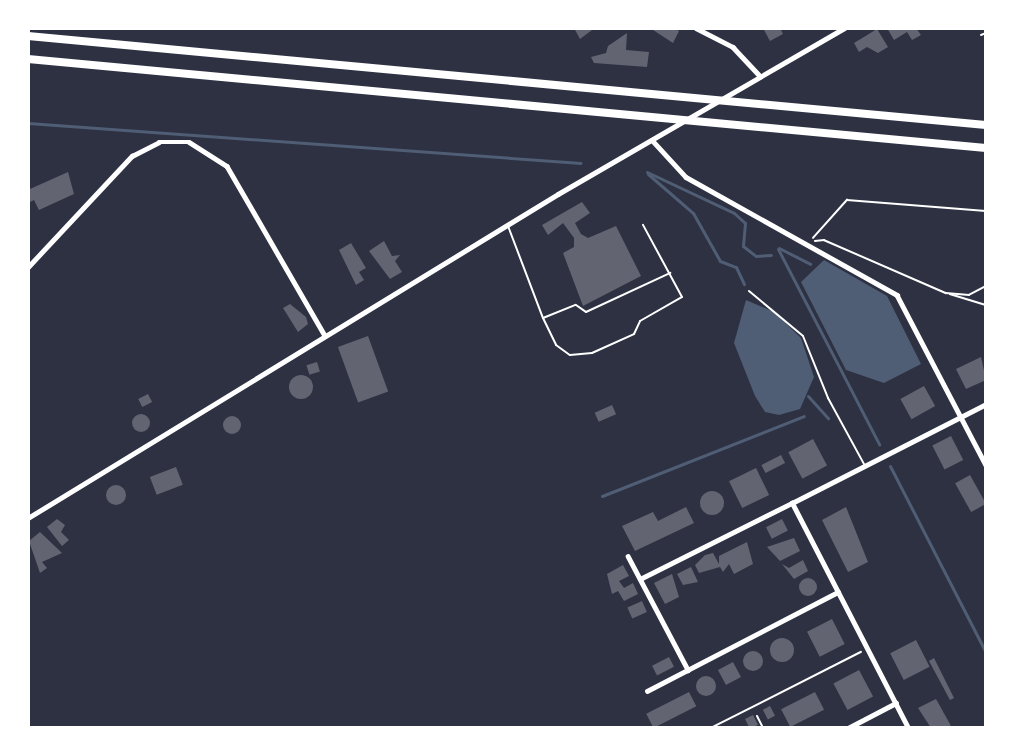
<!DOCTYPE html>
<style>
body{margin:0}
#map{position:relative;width:1014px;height:756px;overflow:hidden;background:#2d3142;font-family:"Noto Serif",serif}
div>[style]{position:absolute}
.water>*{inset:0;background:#4f5d75}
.stream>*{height:3px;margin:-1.5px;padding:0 1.5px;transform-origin:1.5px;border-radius:1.5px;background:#4f5d75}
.building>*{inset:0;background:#626471;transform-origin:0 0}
.round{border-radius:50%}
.path>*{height:1.5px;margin:-0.75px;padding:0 0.75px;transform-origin:0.75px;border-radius:0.75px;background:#fff}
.service>*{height:2px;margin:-1px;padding:0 1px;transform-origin:1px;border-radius:1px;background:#fff}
.minor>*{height:4.5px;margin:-2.25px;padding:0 2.25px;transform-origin:2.25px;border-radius:2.25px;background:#fff}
.motorway>*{height:8px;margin:-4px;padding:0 4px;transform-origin:4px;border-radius:4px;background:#fff}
span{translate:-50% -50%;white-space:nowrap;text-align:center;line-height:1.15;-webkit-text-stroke:5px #fff;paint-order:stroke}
.frame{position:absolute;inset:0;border:30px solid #fff;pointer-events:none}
</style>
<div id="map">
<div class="water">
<div style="clip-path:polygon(824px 260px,887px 296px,921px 364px,884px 383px,846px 370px,801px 282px)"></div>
<div style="clip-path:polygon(746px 300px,774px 312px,801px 338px,814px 377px,800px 409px,779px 415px,765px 412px,755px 396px,734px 343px)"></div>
</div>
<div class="stream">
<div style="left:28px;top:123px;width:554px;rotate:4.14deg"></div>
<div style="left:647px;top:172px;width:96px;rotate:25.2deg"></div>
<div style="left:734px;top:213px;width:15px;rotate:42deg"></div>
<div style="left:745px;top:223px;width:23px;rotate:95deg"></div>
<div style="left:743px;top:246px;width:16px;rotate:38deg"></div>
<div style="left:756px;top:256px;width:15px;rotate:-4deg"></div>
<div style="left:648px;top:174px;width:60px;rotate:40.9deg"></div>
<div style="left:693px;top:213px;width:55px;rotate:60.6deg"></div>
<div style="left:720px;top:261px;width:17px;rotate:21deg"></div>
<div style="left:736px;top:267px;width:19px;rotate:65deg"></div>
<div style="left:779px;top:248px;width:35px;rotate:27deg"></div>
<div style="left:778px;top:249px;width:220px;rotate:62.6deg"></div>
<div style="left:808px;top:396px;width:30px;rotate:48deg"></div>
<div style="left:890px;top:466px;width:210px;rotate:62.8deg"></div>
<div style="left:602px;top:496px;width:217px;rotate:-21.6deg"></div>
</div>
<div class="building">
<div style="clip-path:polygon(574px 28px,591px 28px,592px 30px,580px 39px)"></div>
<div style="clip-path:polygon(650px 28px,674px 28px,679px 31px,673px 43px)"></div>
<div style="clip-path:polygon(763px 28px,780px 28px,783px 34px,770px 41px)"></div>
<div style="clip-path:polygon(887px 28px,916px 28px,921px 35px,912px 40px,907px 32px,894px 40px)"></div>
<div style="clip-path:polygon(877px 29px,888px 47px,878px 53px,867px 47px,859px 52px,854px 43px)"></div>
<div style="clip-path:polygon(627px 33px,626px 50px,649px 52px,647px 67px,594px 63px,591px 57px,606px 53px,608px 46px)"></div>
<div style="clip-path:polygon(68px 172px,74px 194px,39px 210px,34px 200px,28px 203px,30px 189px)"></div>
<div style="clip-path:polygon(582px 202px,590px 213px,575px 223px,581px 234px,588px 238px,616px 226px,641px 276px,583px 306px,563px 253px,574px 247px,574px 238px,563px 223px,548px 235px,542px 225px)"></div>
<div style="clip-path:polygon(384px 241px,392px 256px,400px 255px,395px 261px,402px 272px,390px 279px,369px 251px)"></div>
<div style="clip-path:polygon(351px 243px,366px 268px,359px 272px,364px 280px,356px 285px,339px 250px)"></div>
<div style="clip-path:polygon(290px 304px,306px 317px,308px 324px,298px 332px,283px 308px)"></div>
<div style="left:368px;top:336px;width:59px;height:32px;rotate:70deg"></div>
<div style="clip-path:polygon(981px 357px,986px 380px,966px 389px,956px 369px)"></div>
<div style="left:317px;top:362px;width:10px;height:11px;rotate:73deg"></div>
<div class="round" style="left:289px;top:375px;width:24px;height:24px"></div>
<div style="left:924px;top:386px;width:23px;height:27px;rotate:61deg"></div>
<div style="left:148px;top:394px;width:9px;height:11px;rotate:63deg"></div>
<div style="left:612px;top:405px;width:10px;height:19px;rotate:66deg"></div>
<div class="round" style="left:132px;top:414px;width:18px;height:18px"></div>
<div class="round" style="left:223px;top:416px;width:18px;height:18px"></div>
<div style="left:951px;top:436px;width:27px;height:21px;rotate:63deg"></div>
<div style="left:813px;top:439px;width:30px;height:28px;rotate:62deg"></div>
<div style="left:781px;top:455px;width:9px;height:22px;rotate:63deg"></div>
<div style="left:176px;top:467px;width:19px;height:28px;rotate:69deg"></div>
<div style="left:756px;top:468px;width:30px;height:30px;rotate:64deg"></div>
<div style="left:970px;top:475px;width:33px;height:17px;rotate:61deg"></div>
<div class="round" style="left:106px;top:485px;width:20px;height:20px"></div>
<div class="round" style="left:700px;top:491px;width:24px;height:24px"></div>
<div style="clip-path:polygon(686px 507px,694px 523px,635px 551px,622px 526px,653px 512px,658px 521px)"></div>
<div style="clip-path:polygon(846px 507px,868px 562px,848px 572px,822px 520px)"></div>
<div style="clip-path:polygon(57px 519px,65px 525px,61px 532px,69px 540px,62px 546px,47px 527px)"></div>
<div style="left:782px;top:519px;width:13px;height:18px;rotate:63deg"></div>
<div style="clip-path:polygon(40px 532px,62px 553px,42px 562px,47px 568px,40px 573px,29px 541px)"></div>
<div style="clip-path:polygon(794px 538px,800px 551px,780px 561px,767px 547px)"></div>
<div style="clip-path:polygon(747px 542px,753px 564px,734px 574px,729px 564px,723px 572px,720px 567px,699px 573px,695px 565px,705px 555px,713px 553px,719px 564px,719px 556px)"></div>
<div style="clip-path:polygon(803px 560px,808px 571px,794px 579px,782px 564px,789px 568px)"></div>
<div style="clip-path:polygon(623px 565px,629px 576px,619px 581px,624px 588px,633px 583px,638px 594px,624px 601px,618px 591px,612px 594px,607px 574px)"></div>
<div style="clip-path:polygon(691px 567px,698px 582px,683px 585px,677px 574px)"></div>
<div style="clip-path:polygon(672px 574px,679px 597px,665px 604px,654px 583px)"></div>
<div class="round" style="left:799px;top:578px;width:18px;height:18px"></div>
<div style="left:642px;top:601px;width:12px;height:16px;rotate:66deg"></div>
<div style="left:832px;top:619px;width:28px;height:28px;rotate:63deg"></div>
<div class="round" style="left:770px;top:638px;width:24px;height:24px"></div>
<div style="left:916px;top:640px;width:30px;height:29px;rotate:63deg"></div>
<div class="round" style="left:743px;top:651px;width:20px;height:20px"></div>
<div style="left:669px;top:657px;width:11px;height:19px;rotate:63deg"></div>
<div style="clip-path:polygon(934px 658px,954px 698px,950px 700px,929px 661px)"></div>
<div style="left:733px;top:662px;width:17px;height:17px;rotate:62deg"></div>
<div style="left:859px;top:670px;width:30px;height:29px;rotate:62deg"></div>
<div class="round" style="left:696px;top:676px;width:20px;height:20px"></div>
<div style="left:689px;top:692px;width:16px;height:48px;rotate:63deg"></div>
<div style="left:815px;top:692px;width:20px;height:38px;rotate:63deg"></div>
<div style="clip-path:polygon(936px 699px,950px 724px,951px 728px,931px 728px,918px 708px)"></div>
<div style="left:770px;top:706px;width:11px;height:8px;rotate:63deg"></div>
<div style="left:753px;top:715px;width:11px;height:9px;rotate:63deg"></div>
</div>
<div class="path">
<div style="left:813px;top:238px;width:51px;rotate:-48.2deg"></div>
<div style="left:847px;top:200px;width:139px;rotate:4.5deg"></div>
<div style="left:815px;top:241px;width:9px;rotate:-6deg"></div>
<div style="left:824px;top:240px;width:133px;rotate:23.5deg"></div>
<div style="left:946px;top:293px;width:23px;rotate:5deg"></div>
<div style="left:969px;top:295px;width:19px;rotate:-28deg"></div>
<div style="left:950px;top:294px;width:38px;rotate:17deg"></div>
<div style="left:711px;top:728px;width:168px;rotate:-26.9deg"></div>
</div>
<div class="service">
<div style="left:981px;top:35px;width:5px;rotate:-22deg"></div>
<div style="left:508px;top:226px;width:98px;rotate:69.2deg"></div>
<div style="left:543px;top:318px;width:35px;rotate:-22deg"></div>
<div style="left:576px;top:305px;width:12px;rotate:35deg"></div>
<div style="left:586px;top:312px;width:93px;rotate:-24.9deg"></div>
<div style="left:749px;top:291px;width:70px;rotate:39.8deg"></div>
<div style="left:803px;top:336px;width:67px;rotate:68deg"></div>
<div style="left:828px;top:398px;width:77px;rotate:61.4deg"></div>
<div style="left:543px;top:318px;width:30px;rotate:64deg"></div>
<div style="left:556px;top:345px;width:17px;rotate:36deg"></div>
<div style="left:570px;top:355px;width:22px;rotate:-5deg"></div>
<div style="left:592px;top:353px;width:46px;rotate:-24.3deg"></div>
<div style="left:634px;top:334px;width:14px;rotate:-65deg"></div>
<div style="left:640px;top:321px;width:48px;rotate:-29.7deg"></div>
<div style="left:682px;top:297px;width:82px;rotate:-118.4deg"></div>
<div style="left:757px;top:716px;width:13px;rotate:63deg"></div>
</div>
<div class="minor">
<div style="left:696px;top:28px;width:42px;rotate:27.2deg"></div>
<div style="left:733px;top:47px;width:40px;rotate:47deg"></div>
<div style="left:652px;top:140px;width:50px;rotate:47.4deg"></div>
<div style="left:686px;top:177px;width:242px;rotate:29.2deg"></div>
<div style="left:897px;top:295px;width:192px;rotate:62.4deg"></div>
<div style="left:28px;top:267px;width:152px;rotate:-46.9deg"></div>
<div style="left:132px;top:156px;width:30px;rotate:-27deg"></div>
<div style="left:159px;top:142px;width:30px"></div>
<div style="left:189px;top:142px;width:45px;rotate:32.3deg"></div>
<div style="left:227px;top:166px;width:196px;rotate:60deg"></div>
<div style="left:28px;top:518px;width:621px;rotate:-31.44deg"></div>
<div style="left:558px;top:194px;width:331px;rotate:-30.1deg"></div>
<div style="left:628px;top:556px;width:129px;rotate:62.2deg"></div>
<div style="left:640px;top:579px;width:170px;rotate:-26.6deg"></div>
<div style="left:647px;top:691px;width:215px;rotate:-27.4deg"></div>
<div style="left:848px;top:728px;width:54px;rotate:-27.5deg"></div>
<div style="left:908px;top:728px;width:253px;rotate:-117.3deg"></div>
<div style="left:792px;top:503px;width:218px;rotate:-27deg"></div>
</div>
<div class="motorway">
<div style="left:28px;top:36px;width:962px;rotate:5.31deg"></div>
<div style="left:28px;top:59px;width:962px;rotate:5.31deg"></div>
</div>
<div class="frame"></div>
</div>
